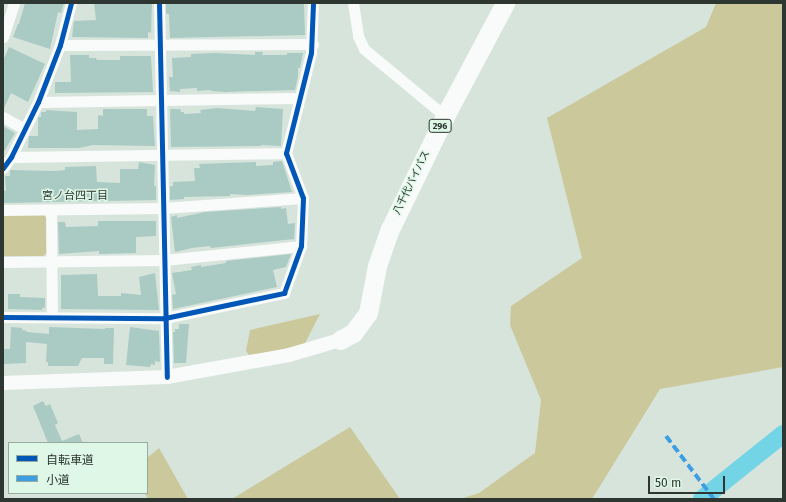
<!DOCTYPE html>
<meta charset="utf-8">
<style>
body{margin:0}
#map{position:relative;width:786px;height:502px;overflow:hidden;background:#d7e4db;font-family:"Fira Sans","Noto Sans JP",sans-serif}
div>[style]{position:absolute}
.green>*{inset:0;background:#cbc89b}
.river>*{height:18px;margin:-9px;padding:0 9px;transform-origin:9px;border-radius:9px;background:#73d4e6}
.building>*{inset:0;background:#aacac4}
.minor>*{height:11px;margin:-5.5px;padding:0 5.5px;transform-origin:5.5px;border-radius:5.5px;background:#f9fbfa}
.tertiary>*{height:14px;margin:-7px;padding:0 7px;transform-origin:7px;border-radius:7px;background:#f9fbfa}
.trunk>*{height:19px;margin:-9.5px;padding:0 9.5px;transform-origin:9.5px;border-radius:9.5px;background:#f9fbfa}
.quiet>*{height:4px;margin-top:-2px;transform-origin:0;background:repeating-linear-gradient(90deg,#3d9ee1 0 8px,transparent 0 12px)}
.cycleway>*{height:5px;margin:-2.5px;padding:0 2.5px;transform-origin:2.5px;border-radius:2.5px;background:#0057b8}
span{translate:-50% -50%;white-space:nowrap;text-align:center;line-height:1.15;-webkit-text-stroke:3px #def7e7;paint-order:stroke}
.shield-label span{padding:1px 3px;background:#def7e7;border:1px solid;border-radius:3px;-webkit-text-stroke-width:0}
.shield-label{font-size:9px;color:#2d3630;font-weight:700}
.street-label{font-size:10px;color:#2d3630}
.neighbourhood-label{font-size:11px;color:#2d3630}
.frame{position:absolute;inset:0;border:4px solid #2d3630;pointer-events:none}
.legend{position:absolute;left:8px;top:442px;width:140px;height:52px;box-sizing:border-box;background:#def7e7;border:1px solid #97aa9e;margin:0;padding:5px 7px;list-style:none;font-size:12px;color:#2d3630}
.legend li{display:flex;align-items:center;gap:8px;height:20px}
.legend b{width:20px;border:1px solid #97aa9e}
.scale{position:absolute;left:648px;top:476px;width:77px;height:18px;box-sizing:border-box;border:2px solid #2d3630;border-top:0;padding-left:5px;font-size:12px;line-height:14px;white-space:nowrap;color:#2d3630;-webkit-text-stroke:3px #def7e7;paint-order:stroke}
</style>
<div id="map">
<div class="green">
<div style="clip-path:polygon(716px 3px,783px 3px,783px 367px,660px 389px,592px 499px,460px 499px,479px 493px,535px 453px,541px 400px,510px 325px,511px 306px,582px 258px,547px 118px,706px 27px)"></div>
<div style="clip-path:polygon(43px 214px,47px 219px,47px 253px,43px 256px,3px 256px,3px 215px)"></div>
<div style="clip-path:polygon(320px 314px,304px 345px,250px 356px,246px 351px,250px 330px)"></div>
<div style="clip-path:polygon(350px 427px,400px 499px,232px 499px)"></div>
<div style="clip-path:polygon(159px 448px,188px 499px,148px 499px,145px 493px,147px 493px,147px 458px)"></div>
</div>
<div class="river">
<div style="left:702px;top:499px;width:104px;rotate:-38.7deg"></div>
</div>
<div class="building">
<div style="clip-path:polygon(25px 3px,64px 3px,61px 13px,58px 12px,50px 49px,13px 37px,18px 24px,19px 24px)"></div>
<div style="clip-path:polygon(94px 3px,152px 3px,151px 33px,148px 32px,148px 38px,72px 37px,74px 21px,96px 20px)"></div>
<div style="clip-path:polygon(166px 3px,304px 3px,305px 35px,170px 38px,169px 14px,166px 14px)"></div>
<div style="clip-path:polygon(9px 47px,45px 64px,28px 102px,11px 93px,3px 110px,3px 61px)"></div>
<div style="clip-path:polygon(255px 52px,263px 52px,262px 55px,287px 55px,287px 53px,303px 53px,300px 68px,298px 68px,298px 76px,295px 90px,225px 92px,211px 91px,211px 90px,197px 91px,197px 88px,180px 89px,180px 92px,170px 91px,169px 77px,173px 77px,172px 58px,191px 57px,191px 54px,214px 53px,255px 55px)"></div>
<div style="clip-path:polygon(70px 55px,89px 55px,89px 58px,96px 58px,97px 60px,120px 60px,120px 56px,151px 56px,153px 92px,55px 93px,55px 82px,71px 82px)"></div>
<div style="clip-path:polygon(256px 107px,283px 109px,281px 146px,261px 145px,261px 146px,171px 147px,170px 109px,180px 109px,181px 112px,184px 112px,184px 114px,201px 113px,200px 110px,217px 108px,255px 111px)"></div>
<div style="clip-path:polygon(103px 109px,147px 109px,147px 116px,153px 116px,155px 146px,93px 145px,79px 148px,28px 148px,29px 136px,38px 136px,38px 117px,41px 117px,41px 112px,46px 112px,46px 110px,77px 112px,77px 130px,98px 129px,98px 115px,103px 116px)"></div>
<div style="clip-path:polygon(3px 126px,15px 133px,3px 153px)"></div>
<div style="clip-path:polygon(282px 161px,292px 192px,247px 195px,230px 194px,230px 196px,184px 197px,184px 199px,170px 200px,170px 186px,173px 186px,173px 182px,195px 181px,194px 168px,200px 168px,199px 164px,256px 162px,256px 166px,273px 165px,273px 162px)"></div>
<div style="clip-path:polygon(139px 162px,155px 165px,154px 186px,156px 186px,156px 200px,3px 203px,3px 190px,6px 191px,5px 176px,10px 176px,10px 170px,55px 171px,65px 170px,65px 167px,96px 166px,97px 182px,120px 183px,120px 169px,138px 169px)"></div>
<div style="clip-path:polygon(281px 207px,281px 209px,286px 208px,288px 224px,295px 223px,294px 239px,211px 248px,210px 246px,192px 248px,175px 252px,171px 217px,177px 215px,177px 218px,205px 212px)"></div>
<div style="clip-path:polygon(98px 221px,156px 221px,156px 236px,136px 237px,136px 253px,99px 254px,99px 251px,59px 254px,58px 222px,65px 222px,66px 227px,98px 226px)"></div>
<div style="clip-path:polygon(291px 254px,286px 267px,273px 270px,277px 287px,173px 309px,172px 295px,176px 294px,172px 273px,192px 270px,191px 267px,201px 265px,201px 267px,226px 263px,226px 261px)"></div>
<div style="clip-path:polygon(155px 273px,159px 310px,61px 309px,61px 275px,97px 274px,98px 296px,121px 296px,121px 293px,141px 295px,139px 277px)"></div>
<div style="clip-path:polygon(8px 294px,20px 294px,20px 297px,45px 298px,45px 308px,42px 308px,42px 310px,8px 309px)"></div>
<div style="clip-path:polygon(179px 324px,189px 324px,186px 363px,174px 363px,173px 332px,175px 332px,175px 329px,179px 329px)"></div>
<div style="clip-path:polygon(11px 327px,22px 328px,22px 330px,27px 331px,27px 332px,49px 334px,49px 327px,105px 329px,105px 328px,114px 328px,113px 364px,104px 364px,104px 358px,82px 358px,78px 366px,48px 366px,48px 362px,46px 362px,47px 344px,26px 342px,26px 363px,3px 364px,3px 349px,10px 349px)"></div>
<div style="clip-path:polygon(130px 327px,159px 331px,160px 362px,155px 361px,155px 365px,151px 364px,150px 367px,126px 365px)"></div>
<div style="clip-path:polygon(43px 401px,46px 406px,50px 404px,58px 423px,55px 425px,62px 441px,79px 434px,83px 443px,48px 443px,33px 406px)"></div>
</div>
<div class="minor">
<div style="left:159px;top:3px;width:374px;rotate:88.8deg"></div>
<div style="left:353px;top:3px;width:33px;rotate:81deg"></div>
<div style="left:358px;top:36px;width:14px;rotate:65deg"></div>
<div style="left:364px;top:49px;width:105px;rotate:39.6deg"></div>
<div style="left:3px;top:37px;width:36px;rotate:-72deg"></div>
<div style="left:60px;top:45px;width:253px;rotate:-0.2deg"></div>
<div style="left:38px;top:102px;width:261px;rotate:-0.9deg"></div>
<div style="left:3px;top:117px;width:25px;rotate:29deg"></div>
<div style="left:11px;top:157px;width:275px;rotate:-0.8deg"></div>
<div style="left:3px;top:168px;width:14px;rotate:-54deg"></div>
<div style="left:11px;top:157px;width:61px;rotate:-63.9deg"></div>
<div style="left:38px;top:102px;width:61px;rotate:-68.9deg"></div>
<div style="left:60px;top:45px;width:43px;rotate:-75.3deg"></div>
<div style="left:3px;top:210px;width:160px;rotate:-0.7deg"></div>
<div style="left:163px;top:208px;width:140px;rotate:-4.1deg"></div>
<div style="left:51px;top:210px;width:107px;rotate:89.5deg"></div>
<div style="left:3px;top:262px;width:161px;rotate:-0.7deg"></div>
<div style="left:164px;top:260px;width:138px;rotate:-5.8deg"></div>
<div style="left:3px;top:317px;width:162px;rotate:0.4deg"></div>
<div style="left:165px;top:318px;width:122px;rotate:-11.9deg"></div>
<div style="left:284px;top:293px;width:50px;rotate:-70.1deg"></div>
<div style="left:301px;top:246px;width:48px;rotate:-87.6deg"></div>
<div style="left:303px;top:198px;width:48px;rotate:-110.7deg"></div>
<div style="left:286px;top:153px;width:103px;rotate:-76deg"></div>
<div style="left:311px;top:53px;width:50px;rotate:-87.7deg"></div>
</div>
<div class="tertiary">
<div style="left:3px;top:383px;width:164px;rotate:-2.1deg"></div>
<div style="left:167px;top:377px;width:124px;rotate:-10.2deg"></div>
<div style="left:289px;top:355px;width:53px;rotate:-16.4deg"></div>
</div>
<div class="trunk">
<div style="left:340px;top:340px;width:15px;rotate:-28deg"></div>
<div style="left:353px;top:333px;width:25px;rotate:-53deg"></div>
<div style="left:368px;top:313px;width:48px;rotate:-79.2deg"></div>
<div style="left:377px;top:266px;width:39px;rotate:-71deg"></div>
<div style="left:390px;top:229px;width:126px;rotate:-64deg"></div>
<div style="left:445px;top:116px;width:128px;rotate:-62deg"></div>
</div>
<div class="quiet">
<div style="left:666px;top:436px;width:79px;rotate:52.7deg"></div>
</div>
<div class="cycleway">
<div style="left:159px;top:3px;width:374px;rotate:88.8deg"></div>
<div style="left:3px;top:168px;width:14px;rotate:-54deg"></div>
<div style="left:11px;top:157px;width:61px;rotate:-63.9deg"></div>
<div style="left:38px;top:102px;width:61px;rotate:-68.9deg"></div>
<div style="left:60px;top:45px;width:43px;rotate:-75.3deg"></div>
<div style="left:3px;top:317px;width:162px;rotate:0.4deg"></div>
<div style="left:165px;top:318px;width:122px;rotate:-11.9deg"></div>
<div style="left:284px;top:293px;width:50px;rotate:-70.1deg"></div>
<div style="left:301px;top:246px;width:48px;rotate:-87.6deg"></div>
<div style="left:303px;top:198px;width:48px;rotate:-110.7deg"></div>
<div style="left:286px;top:153px;width:103px;rotate:-76deg"></div>
<div style="left:311px;top:53px;width:50px;rotate:-87.7deg"></div>
</div>
<div class="shield-label">
<span style="left:440px;top:126px">296</span>
</div>
<div class="street-label">
<span style="left:412px;top:183px;rotate:-64deg">八千代バイパス</span>
</div>
<div class="neighbourhood-label">
<span style="left:75px;top:196px">宮ノ台四丁目</span>
</div>
<div class="frame"></div>
<ul class="legend">
<li><b style="height:5px;background:#0057b8"></b>自転車道</li>
<li><b style="height:5px;background:#3d9ee1"></b>小道</li>
</ul>
<div class="scale">50 m</div>
</div>
